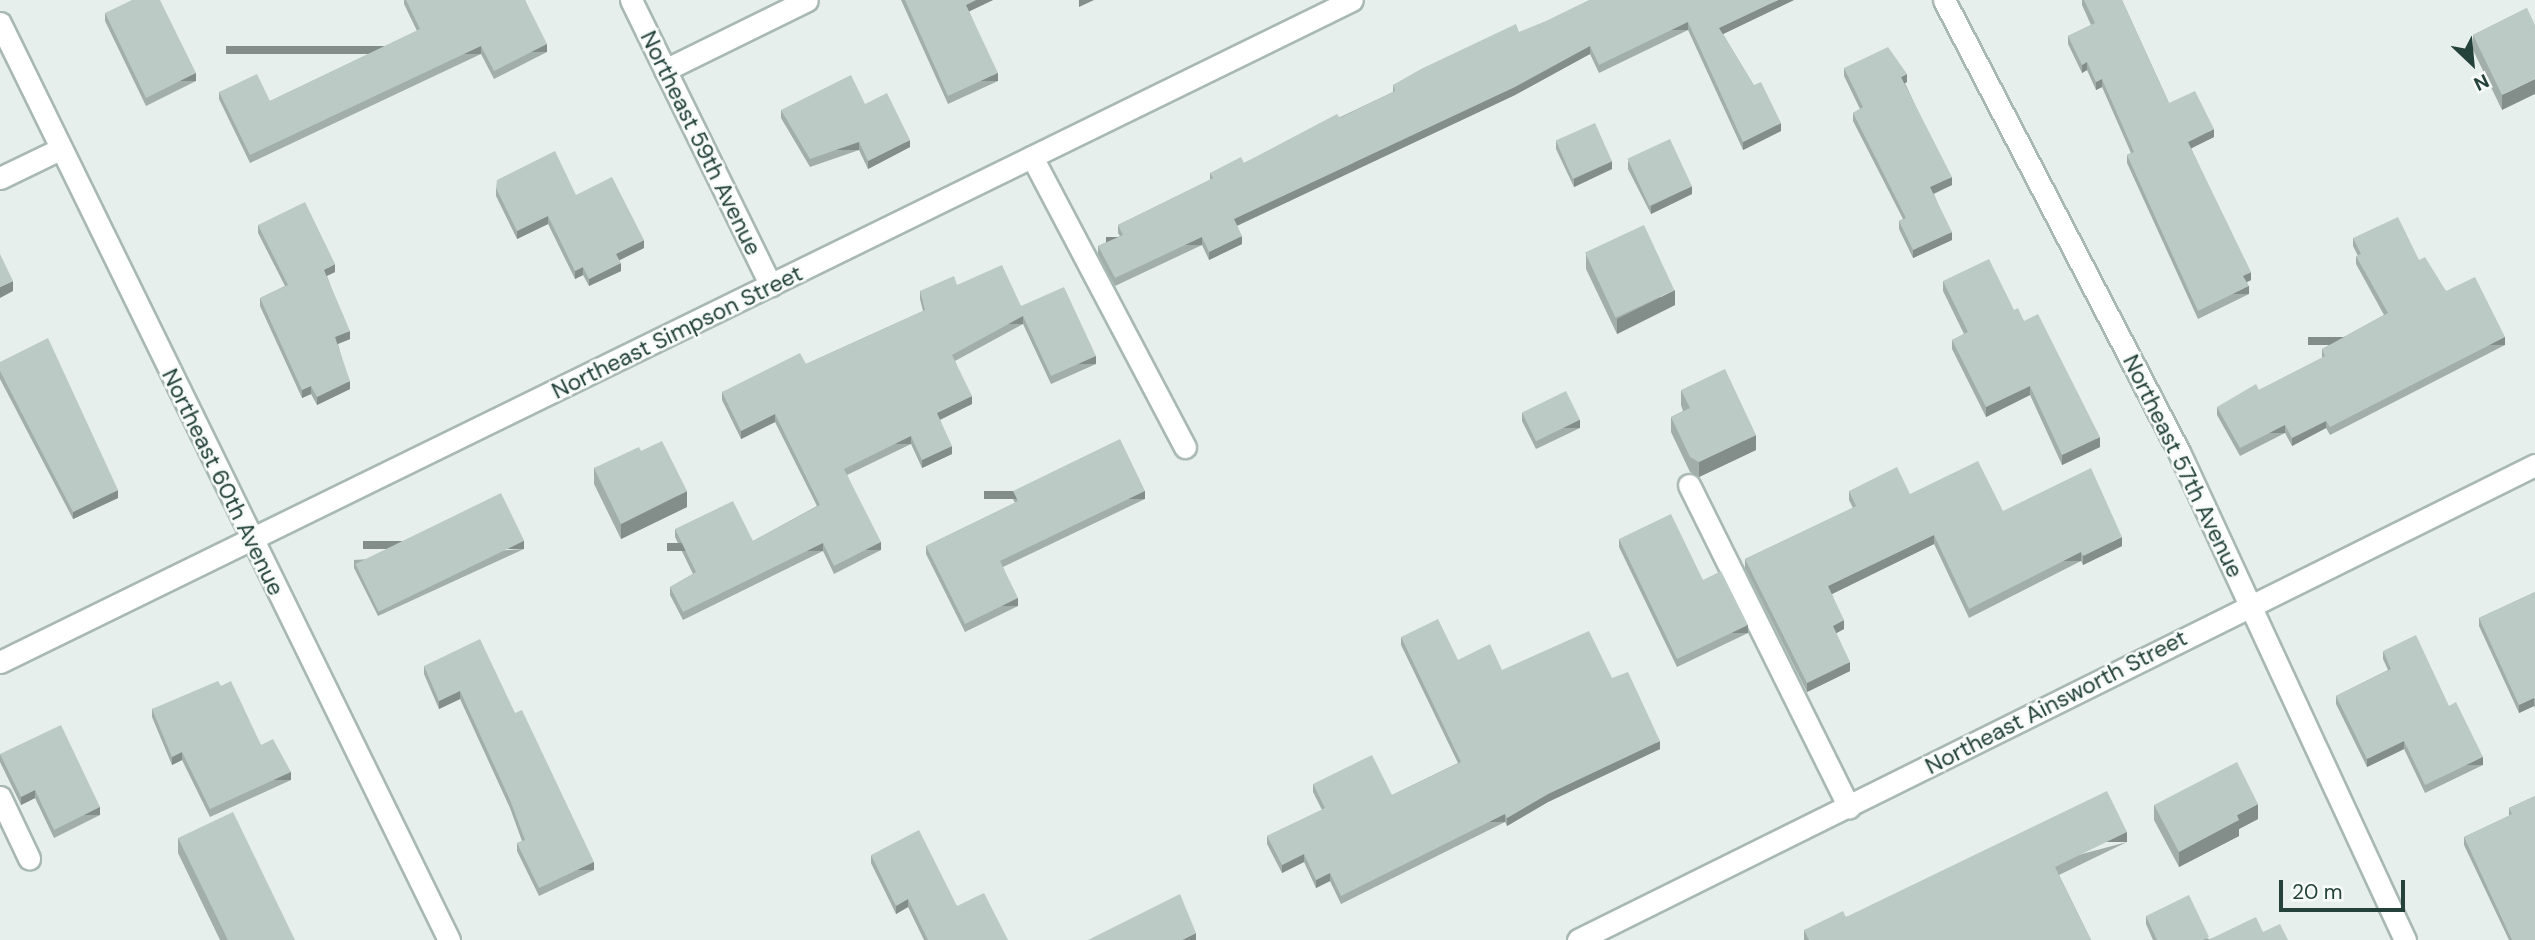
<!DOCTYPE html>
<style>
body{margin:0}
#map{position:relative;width:2535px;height:940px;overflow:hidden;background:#e6efeb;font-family:"DM Sans",sans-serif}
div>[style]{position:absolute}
.roads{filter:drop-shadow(2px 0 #a8b8b2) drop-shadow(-2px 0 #a8b8b2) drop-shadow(0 2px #a8b8b2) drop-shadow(0 -2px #a8b8b2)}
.lane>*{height:21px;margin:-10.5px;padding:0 10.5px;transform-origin:10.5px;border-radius:10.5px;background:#fff}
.street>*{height:21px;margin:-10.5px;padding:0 10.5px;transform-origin:10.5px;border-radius:10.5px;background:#fff}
.secondary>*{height:21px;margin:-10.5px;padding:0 10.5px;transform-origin:10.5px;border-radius:10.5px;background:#fff}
.wall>*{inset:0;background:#a1aea9}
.shaded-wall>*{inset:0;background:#838d89;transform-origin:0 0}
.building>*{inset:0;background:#bbcac4;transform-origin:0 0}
span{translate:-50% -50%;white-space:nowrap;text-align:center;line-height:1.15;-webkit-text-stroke:5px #f7fbf9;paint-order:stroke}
.street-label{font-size:23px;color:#24423a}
.north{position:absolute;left:2437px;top:28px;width:70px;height:70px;-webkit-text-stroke:5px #f7fbf9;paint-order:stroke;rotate:154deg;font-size:19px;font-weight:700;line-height:28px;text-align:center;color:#24423a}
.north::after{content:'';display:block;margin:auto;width:24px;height:32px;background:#24423a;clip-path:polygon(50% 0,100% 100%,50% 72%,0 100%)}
.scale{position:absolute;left:2279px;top:880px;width:126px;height:32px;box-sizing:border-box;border:4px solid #24423a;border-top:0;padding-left:9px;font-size:21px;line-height:24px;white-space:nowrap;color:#24423a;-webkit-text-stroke:5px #f7fbf9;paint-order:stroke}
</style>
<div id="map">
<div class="roads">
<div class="lane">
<div style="left:665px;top:70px;width:158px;rotate:-26.2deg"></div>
<div style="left:1032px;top:157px;width:328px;rotate:62.2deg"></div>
<div style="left:0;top:178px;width:67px;rotate:-25.8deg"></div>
<div style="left:1689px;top:485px;width:360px;rotate:63.6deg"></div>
<div style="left:0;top:797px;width:68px;rotate:64.6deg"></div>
</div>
<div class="street">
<div style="left:631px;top:0;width:318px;rotate:63.9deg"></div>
<div style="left:1944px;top:0;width:509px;rotate:62.53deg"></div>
<div style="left:2179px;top:452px;width:538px;rotate:65.15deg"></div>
<div style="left:0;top:662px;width:1505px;rotate:-26.09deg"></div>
<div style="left:1578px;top:940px;width:1068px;rotate:-26.4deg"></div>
</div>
<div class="secondary">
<div style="left:0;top:23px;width:1021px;rotate:63.91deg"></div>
</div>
</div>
<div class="wall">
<div style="clip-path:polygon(404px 0,525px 0,547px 52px,494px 79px,481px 54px,250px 163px,219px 99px,219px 92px,270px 101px,417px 31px,404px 4px)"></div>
<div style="clip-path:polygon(901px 0,993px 0,969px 11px,998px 81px,948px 104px)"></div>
<div style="clip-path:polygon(1794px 0,1723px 34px,1781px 131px,1743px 150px,1688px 30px,1599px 73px,1590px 54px,1515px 95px,1237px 226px,1242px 244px,1209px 260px,1202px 245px,1115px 286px,1098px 254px,1098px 246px,1120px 236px,1118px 233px,1118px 225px,1210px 180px,1210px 173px,1244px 163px,1393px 92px,1393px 85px,1519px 32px)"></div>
<div style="clip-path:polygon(2082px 0,2122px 0,2169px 103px,2214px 137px,2191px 148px,2251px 280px,2247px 282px,2249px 294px,2198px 319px,2127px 163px,2127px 155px,2131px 153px,2102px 87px,2096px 90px,2087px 70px,2082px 73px,2068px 44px,2068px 36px,2091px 25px,2082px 5px)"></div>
<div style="clip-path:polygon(2527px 8px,2502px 110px,2473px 50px,2473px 35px)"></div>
<div style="clip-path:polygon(105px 13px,196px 81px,146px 106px,105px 21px)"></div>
<div style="clip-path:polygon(1844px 68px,1907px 82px,1905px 83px,1952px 185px,1934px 194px,1952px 240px,1913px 258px,1899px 229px,1899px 221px,1903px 219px,1853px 121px,1853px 113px,1860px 109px,1844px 76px)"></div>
<div style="clip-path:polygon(865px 104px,910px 147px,868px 169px,859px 150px,810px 167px,781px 118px,781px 110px)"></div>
<div style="clip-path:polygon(1556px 141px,1612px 169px,1574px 187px,1556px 149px)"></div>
<div style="clip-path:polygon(1628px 161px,1692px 194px,1651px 214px,1628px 169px)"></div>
<div style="clip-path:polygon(496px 188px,644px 248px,619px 260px,621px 271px,589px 286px,583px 275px,575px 279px,548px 224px,517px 239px,496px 196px)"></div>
<div style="clip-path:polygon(258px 225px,335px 272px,327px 276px,350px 339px,338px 344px,350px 389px,317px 405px,311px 394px,302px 398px,260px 306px,260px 298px,285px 286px,258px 233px)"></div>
<div style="clip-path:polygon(2353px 238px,2419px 260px,2446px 291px,2505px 345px,2330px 435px,2326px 428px,2292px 446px,2285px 433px,2240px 456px,2217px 415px,2217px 407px,2259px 390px,2322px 358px,2322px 349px,2384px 315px,2356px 264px,2356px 256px,2358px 256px,2353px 246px)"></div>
<div style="clip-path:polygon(1586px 254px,1675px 305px,1617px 334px,1586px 269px)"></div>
<div style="clip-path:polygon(1943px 281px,2014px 310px,2024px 321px,2100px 447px,2062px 465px,2030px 395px,1986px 417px,1952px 349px,1952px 340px,1964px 334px,1943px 291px)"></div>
<div style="clip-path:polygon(957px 285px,1021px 306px,1096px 364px,1051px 384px,1023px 324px,955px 361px,972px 404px,940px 420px,952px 454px,922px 468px,911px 444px,847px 475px,881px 550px,834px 574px,823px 551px,683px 620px,670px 595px,670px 587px,693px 574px,675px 537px,675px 529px,753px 541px,817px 506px,775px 422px,741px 439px,722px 400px,722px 392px,806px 364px,923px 311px,920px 299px,920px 291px)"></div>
<div style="clip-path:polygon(0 362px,118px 498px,73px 519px,0 379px)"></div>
<div style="clip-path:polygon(1681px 390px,1756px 450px,1699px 477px,1690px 472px,1671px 432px,1671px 417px,1683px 411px,1681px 405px)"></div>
<div style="clip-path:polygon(1522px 413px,1580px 428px,1536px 449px,1522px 421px)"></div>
<div style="clip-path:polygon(641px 451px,687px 507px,621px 539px,594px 484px,594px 468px)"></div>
<div style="clip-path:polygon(1013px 491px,1145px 499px,1003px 567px,1018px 606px,965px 632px,926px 554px,926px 546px,1015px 503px,1013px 499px)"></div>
<div style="clip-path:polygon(1849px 491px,1910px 494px,2003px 511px,2122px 546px,2083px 565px,2081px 561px,1969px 618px,1934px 544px,1832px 594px,1844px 629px,1836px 633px,1850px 671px,1807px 692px,1745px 568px,1745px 559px,1853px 508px,1849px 500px)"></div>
<div style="clip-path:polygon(1619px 539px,1748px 633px,1677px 667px,1619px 547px)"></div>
<div style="clip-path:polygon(524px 549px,378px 616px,354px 568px,354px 560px)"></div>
<div style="clip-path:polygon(2535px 592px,2535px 708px,2534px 706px,2519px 713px,2479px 626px,2479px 618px)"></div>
<div style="clip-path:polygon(1401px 637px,1458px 660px,1502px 670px,1612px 678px,1660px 749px,1548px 802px,1507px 826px,1505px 822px,1341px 904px,1330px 881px,1316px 888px,1304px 862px,1282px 873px,1267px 844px,1267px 836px,1322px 810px,1313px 792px,1313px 784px,1392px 795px,1458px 763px,1401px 645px)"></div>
<div style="clip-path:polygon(2383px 651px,2449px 706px,2483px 765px,2425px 793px,2404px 749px,2367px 767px,2336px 704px,2336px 696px,2388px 670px,2383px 659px)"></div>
<div style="clip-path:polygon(424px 666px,515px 713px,594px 870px,539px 896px,517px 851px,517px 843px,522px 841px,510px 808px,460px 699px,439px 709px,424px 674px)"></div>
<div style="clip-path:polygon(221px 686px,261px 745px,291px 780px,210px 817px,182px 760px,172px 765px,152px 717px,152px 709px)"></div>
<div style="clip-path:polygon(0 754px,100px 815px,54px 838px,35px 798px,21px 805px,0 762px)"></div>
<div style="clip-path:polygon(2535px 796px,2535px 940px,2509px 940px,2464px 845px,2464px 837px,2509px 816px,2509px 808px)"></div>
<div style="clip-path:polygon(2154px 805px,2258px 819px,2239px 829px,2239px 836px,2179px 867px,2154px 820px)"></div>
<div style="clip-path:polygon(178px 838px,295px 940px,220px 940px,178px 853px)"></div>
<div style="clip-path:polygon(2127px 842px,2059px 875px,2091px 940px,1804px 940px,1804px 930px,1846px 917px)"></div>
<div style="clip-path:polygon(871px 855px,957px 906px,1008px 940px,924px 940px,908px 907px,896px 914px,871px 863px)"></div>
<div style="clip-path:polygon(2146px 916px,2209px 939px,2263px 932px,2288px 940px,2153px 940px,2146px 924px)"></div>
</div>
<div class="shaded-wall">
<div style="clip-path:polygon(976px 0,993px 0,966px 13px,966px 5px)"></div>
<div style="clip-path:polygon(1079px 0,1094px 0,1079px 7px)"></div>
<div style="clip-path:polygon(1778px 0,1794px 0,1719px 36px,1719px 28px)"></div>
<div style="left:1688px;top:22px;width:8px;height:99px;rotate:90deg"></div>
<div style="left:547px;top:44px;width:8px;height:59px;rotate:90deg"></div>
<div style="left:481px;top:46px;width:8px;height:255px;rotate:90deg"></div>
<div style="clip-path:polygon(1590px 46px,1590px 54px,1515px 95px,1234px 227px,1234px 219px)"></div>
<div style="clip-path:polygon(2087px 62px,2087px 70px,2082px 73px,2082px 65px)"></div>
<div style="left:196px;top:73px;width:8px;height:56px;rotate:90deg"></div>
<div style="left:998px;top:73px;width:8px;height:55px;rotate:90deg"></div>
<div style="clip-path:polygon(1907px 74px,1907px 82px,1901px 85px,1901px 77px)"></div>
<div style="clip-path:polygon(2102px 79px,2102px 87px,2096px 90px,2096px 82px)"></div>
<div style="clip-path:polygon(2535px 79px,2535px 94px,2502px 110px,2502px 95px)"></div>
<div style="clip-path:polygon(1781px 123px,1781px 131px,1743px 150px,1743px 142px)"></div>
<div style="clip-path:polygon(2214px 129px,2214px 137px,2188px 150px,2188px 142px)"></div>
<div style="clip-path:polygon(910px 140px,910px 147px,868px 169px,868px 161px)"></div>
<div style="left:859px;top:142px;width:8px;height:52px;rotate:90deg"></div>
<div style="clip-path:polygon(1612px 161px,1612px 169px,1574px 187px,1574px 179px)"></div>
<div style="clip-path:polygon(1952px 177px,1952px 185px,1930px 195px,1930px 187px)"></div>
<div style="clip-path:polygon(1692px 186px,1692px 194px,1651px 214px,1651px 206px)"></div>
<div style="clip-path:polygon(548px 216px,548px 224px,517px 239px,517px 231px)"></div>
<div style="clip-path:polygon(1952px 232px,1952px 240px,1913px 258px,1913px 250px)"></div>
<div style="clip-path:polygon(1242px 236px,1242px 244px,1209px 260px,1209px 252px)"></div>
<div style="left:1202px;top:237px;width:8px;height:96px;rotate:90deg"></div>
<div style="clip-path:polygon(644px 240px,644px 248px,616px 262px,616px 254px)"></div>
<div style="clip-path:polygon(621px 263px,621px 271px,589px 286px,589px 279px)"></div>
<div style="clip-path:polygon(335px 264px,335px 272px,324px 277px,324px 270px)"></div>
<div style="clip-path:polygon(583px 267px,583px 275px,575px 279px,575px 271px)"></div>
<div style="clip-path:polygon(2251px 272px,2251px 280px,2243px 284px,2243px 276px)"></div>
<div style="clip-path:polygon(13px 281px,13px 291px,0 298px,0 287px)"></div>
<div style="left:2249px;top:286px;width:8px;height:57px;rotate:90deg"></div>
<div style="clip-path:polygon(1675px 290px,1675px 305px,1617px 334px,1617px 319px)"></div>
<div style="left:1023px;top:316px;width:8px;height:81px;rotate:90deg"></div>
<div style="clip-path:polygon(350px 331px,350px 339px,335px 345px,335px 337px)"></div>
<div style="left:2505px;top:337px;width:8px;height:197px;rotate:90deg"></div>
<div style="left:1096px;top:356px;width:8px;height:49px;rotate:90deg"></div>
<div style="clip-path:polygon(350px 381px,350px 389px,317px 405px,317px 397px)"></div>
<div style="clip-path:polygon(311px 386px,311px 394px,302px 398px,302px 390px)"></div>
<div style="clip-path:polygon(2030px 386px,2030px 395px,1986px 417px,1986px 407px)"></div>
<div style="clip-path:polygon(972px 396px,972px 404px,937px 421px,937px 413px)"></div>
<div style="clip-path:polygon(775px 414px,775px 422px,741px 439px,741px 431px)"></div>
<div style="left:1580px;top:420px;width:8px;height:49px;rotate:90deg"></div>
<div style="clip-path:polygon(2326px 421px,2326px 428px,2292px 446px,2292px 438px)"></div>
<div style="left:2285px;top:425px;width:8px;height:51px;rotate:90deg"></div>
<div style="clip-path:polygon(1756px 435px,1756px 450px,1699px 477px,1699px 462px)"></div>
<div style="left:911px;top:436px;width:8px;height:75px;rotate:90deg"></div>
<div style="clip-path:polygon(2100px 437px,2100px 447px,2062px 465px,2062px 455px)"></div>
<div style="clip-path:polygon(952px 446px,952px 454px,922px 468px,922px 460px)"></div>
<div style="clip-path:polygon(118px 490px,118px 498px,73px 519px,73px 512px)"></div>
<div style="clip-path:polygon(687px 491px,687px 507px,621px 539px,621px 524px)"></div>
<div style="left:1145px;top:491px;width:8px;height:161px;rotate:90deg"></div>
<div style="clip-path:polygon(1934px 535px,1934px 544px,1828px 596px,1828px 586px)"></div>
<div style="clip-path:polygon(2122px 537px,2122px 546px,2083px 565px,2083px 556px)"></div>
<div style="left:524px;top:541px;width:8px;height:161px;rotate:90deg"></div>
<div style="left:881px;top:542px;width:8px;height:53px;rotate:90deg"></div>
<div style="left:823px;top:543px;width:8px;height:156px;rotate:90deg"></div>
<div style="left:2081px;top:552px;width:9px;height:126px;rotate:90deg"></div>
<div style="left:1018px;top:598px;width:8px;height:59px;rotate:90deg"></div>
<div style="clip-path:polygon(1844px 620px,1844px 629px,1833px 635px,1833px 626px)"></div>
<div style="left:1748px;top:625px;width:8px;height:79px;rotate:90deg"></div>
<div style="clip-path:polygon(1850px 662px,1850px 671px,1807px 692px,1807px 683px)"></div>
<div style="clip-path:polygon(460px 691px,460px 699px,439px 709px,439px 701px)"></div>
<div style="clip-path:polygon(2534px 698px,2534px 706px,2519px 713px,2519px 705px)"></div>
<div style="clip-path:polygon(1660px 741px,1660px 749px,1548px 802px,1507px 826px,1507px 818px,1548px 794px)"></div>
<div style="clip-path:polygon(2404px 741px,2404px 749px,2367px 767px,2367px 759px)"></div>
<div style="clip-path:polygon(182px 752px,182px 760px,172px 765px,172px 757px)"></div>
<div style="left:2483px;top:757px;width:8px;height:64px;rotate:90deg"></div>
<div style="left:291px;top:772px;width:8px;height:89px;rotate:90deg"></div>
<div style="clip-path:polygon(35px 790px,35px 798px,21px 805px,21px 797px)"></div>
<div style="clip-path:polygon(2258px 804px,2258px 819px,2239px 829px,2239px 836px,2179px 867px,2179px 852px,2237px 815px)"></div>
<div style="left:100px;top:807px;width:8px;height:51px;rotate:90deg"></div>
<div style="left:1505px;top:814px;width:8px;height:183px;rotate:90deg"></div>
<div style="left:2127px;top:832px;width:10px;height:80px;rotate:90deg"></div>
<div style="clip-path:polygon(1304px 854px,1304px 862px,1282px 873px,1282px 865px)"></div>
<div style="left:594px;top:862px;width:8px;height:61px;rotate:90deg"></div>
<div style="clip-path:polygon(1330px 873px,1330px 881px,1316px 888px,1316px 880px)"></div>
<div style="clip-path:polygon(908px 899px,908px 907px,896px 914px,896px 906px)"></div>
<div style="clip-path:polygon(1196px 933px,1196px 940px,1182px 940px)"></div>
</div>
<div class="building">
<div style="clip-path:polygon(132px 0,160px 0,196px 73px,146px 98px,105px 13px)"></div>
<div style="clip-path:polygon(406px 0,525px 0,547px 44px,494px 71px,481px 46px,250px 155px,219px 92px,257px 74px,270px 101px,420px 29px)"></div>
<div style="clip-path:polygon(905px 0,976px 0,966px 5px,998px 73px,948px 96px)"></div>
<div style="clip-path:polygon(1589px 0,1778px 0,1719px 28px,1754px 85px,1761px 82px,1781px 123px,1743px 142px,1688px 22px,1599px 65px,1590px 46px,1515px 87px,1234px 219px,1242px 236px,1209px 252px,1202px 237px,1115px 278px,1098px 246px,1123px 235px,1118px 225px,1213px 178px,1210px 173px,1241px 157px,1244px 163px,1337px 114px,1340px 118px,1395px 91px,1393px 85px,1421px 69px,1516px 24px,1519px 32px,1546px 21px)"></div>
<div style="clip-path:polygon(2084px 0,2122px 0,2169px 103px,2195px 91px,2214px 129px,2188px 142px,2251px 272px,2243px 276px,2249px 286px,2198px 311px,2127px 155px,2134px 152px,2102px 79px,2096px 82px,2087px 62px,2082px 65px,2068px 36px,2095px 23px)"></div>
<div style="clip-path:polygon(2527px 8px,2535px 25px,2535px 79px,2502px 95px,2473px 35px)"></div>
<div style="clip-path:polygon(1888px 47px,1907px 74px,1901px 77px,1952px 177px,1930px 187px,1952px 232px,1913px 250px,1899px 221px,1906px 218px,1853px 113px,1863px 107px,1844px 68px)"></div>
<div style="clip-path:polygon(851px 75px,865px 104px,887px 93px,910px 140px,868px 161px,859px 142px,810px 159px,781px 110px)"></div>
<div style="left:1595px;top:123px;width:42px;height:43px;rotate:66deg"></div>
<div style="left:1670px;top:139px;width:52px;height:47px;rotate:65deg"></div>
<div style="clip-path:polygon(555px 151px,576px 195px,612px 177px,644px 240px,616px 254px,621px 263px,589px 279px,583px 267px,575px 271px,548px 216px,517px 231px,496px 188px,497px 180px)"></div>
<div style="clip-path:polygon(305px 202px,335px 264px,324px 270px,350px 331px,335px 337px,350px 381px,317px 397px,311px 386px,302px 390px,260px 298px,288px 285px,258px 225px)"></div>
<div style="clip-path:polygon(2398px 217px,2419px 260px,2425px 257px,2446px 291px,2475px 277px,2505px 337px,2330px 427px,2326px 421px,2292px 438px,2285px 425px,2240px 448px,2217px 407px,2256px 384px,2259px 390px,2325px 356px,2322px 349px,2388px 313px,2356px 256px,2361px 254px,2353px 238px)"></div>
<div style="left:1644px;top:225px;width:72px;height:65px;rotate:65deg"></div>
<div style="clip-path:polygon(0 254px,13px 281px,0 287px)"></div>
<div style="clip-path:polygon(1989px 259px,2014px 310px,2018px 308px,2024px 321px,2038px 314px,2100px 437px,2062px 455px,2030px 386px,1986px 407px,1952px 340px,1968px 332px,1943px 281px)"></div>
<div style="clip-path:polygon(1002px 265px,1021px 306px,1064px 287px,1096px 356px,1051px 376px,1023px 316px,952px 355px,972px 396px,937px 413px,952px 446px,922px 460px,911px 436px,844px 469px,881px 542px,834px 566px,823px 543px,683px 612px,670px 587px,696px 572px,675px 529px,733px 501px,753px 541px,820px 505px,775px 414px,741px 431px,722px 392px,800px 353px,806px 364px,925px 310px,920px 291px,954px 276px,957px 285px)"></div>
<div style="clip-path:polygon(48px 338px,118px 490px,73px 512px,0 371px,0 362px)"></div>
<div style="clip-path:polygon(1725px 369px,1756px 435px,1699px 462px,1690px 457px,1671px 417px,1690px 408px,1681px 390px)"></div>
<div style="left:1566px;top:391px;width:32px;height:49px;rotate:64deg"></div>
<div style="clip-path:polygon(1120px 439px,1145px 491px,1000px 561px,1018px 598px,965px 624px,926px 546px,1018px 501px,1013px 491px)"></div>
<div style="clip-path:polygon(662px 441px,687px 491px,621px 524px,594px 468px,639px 447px,641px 451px)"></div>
<div style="clip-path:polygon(1978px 461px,2003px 511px,2091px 468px,2122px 537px,2083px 556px,2081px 552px,1969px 609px,1934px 535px,1828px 586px,1844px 620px,1833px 626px,1850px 662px,1807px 683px,1745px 559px,1856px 506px,1849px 491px,1897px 467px,1910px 494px)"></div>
<div style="left:501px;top:493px;width:53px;height:162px;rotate:64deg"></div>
<div style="clip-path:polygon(1671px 514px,1703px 580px,1721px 571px,1748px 625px,1677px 659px,1619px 539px)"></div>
<div style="clip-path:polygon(2535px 592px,2535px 700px,2534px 698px,2519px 705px,2479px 618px)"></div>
<div style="clip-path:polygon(1438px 619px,1458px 660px,1490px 644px,1502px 670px,1589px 631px,1612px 678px,1628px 672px,1660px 741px,1548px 794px,1507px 818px,1505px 814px,1341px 896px,1330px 873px,1316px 880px,1304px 854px,1282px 865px,1267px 836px,1325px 808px,1313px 784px,1372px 755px,1392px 795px,1461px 762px,1401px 637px)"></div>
<div style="clip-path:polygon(2416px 635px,2449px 706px,2456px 702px,2483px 757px,2425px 785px,2404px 741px,2367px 759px,2336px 696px,2391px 669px,2383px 651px)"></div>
<div style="clip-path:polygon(480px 639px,515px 713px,522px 710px,594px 862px,539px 888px,517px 843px,525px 840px,510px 800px,460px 691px,439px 701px,424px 666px)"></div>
<div style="clip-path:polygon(218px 681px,221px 686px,231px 681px,261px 745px,273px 739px,291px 772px,210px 809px,182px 752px,172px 757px,152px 709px)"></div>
<div style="clip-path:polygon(61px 725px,100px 807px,54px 830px,35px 790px,21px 797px,0 754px)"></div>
<div style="clip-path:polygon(2237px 762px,2258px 804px,2237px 815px,2239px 820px,2179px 852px,2154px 805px)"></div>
<div style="clip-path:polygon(2107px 791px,2127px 832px,2055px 867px,2091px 940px,1809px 940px,1804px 930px,1843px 911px,1846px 917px)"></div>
<div style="clip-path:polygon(2535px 796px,2535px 940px,2512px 940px,2464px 837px,2512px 814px,2509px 808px)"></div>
<div style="clip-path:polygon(233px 812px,295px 940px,228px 940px,178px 838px)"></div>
<div style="clip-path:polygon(919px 830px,957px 906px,984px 893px,1008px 940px,928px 940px,908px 899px,896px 906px,871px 855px)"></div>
<div style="clip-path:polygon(1180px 894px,1196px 933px,1182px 940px,1088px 940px)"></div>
<div style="clip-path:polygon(2189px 895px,2209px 937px,2203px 940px,2157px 940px,2146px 916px)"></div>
<div style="clip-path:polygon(2256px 917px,2263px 932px,2280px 924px,2288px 940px,2208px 940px)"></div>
</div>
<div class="street-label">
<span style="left:701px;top:143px;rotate:64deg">Northeast 59th Avenue</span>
<span style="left:677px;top:332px;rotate:-26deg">Northeast Simpson Street</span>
<span style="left:2183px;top:466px;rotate:64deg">Northeast 57th Avenue</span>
<span style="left:223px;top:482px;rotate:64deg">Northeast 60th Avenue</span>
<span style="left:2056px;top:702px;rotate:-27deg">Northeast Ainsworth Street</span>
</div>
<div class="north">N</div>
<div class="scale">20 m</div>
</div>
